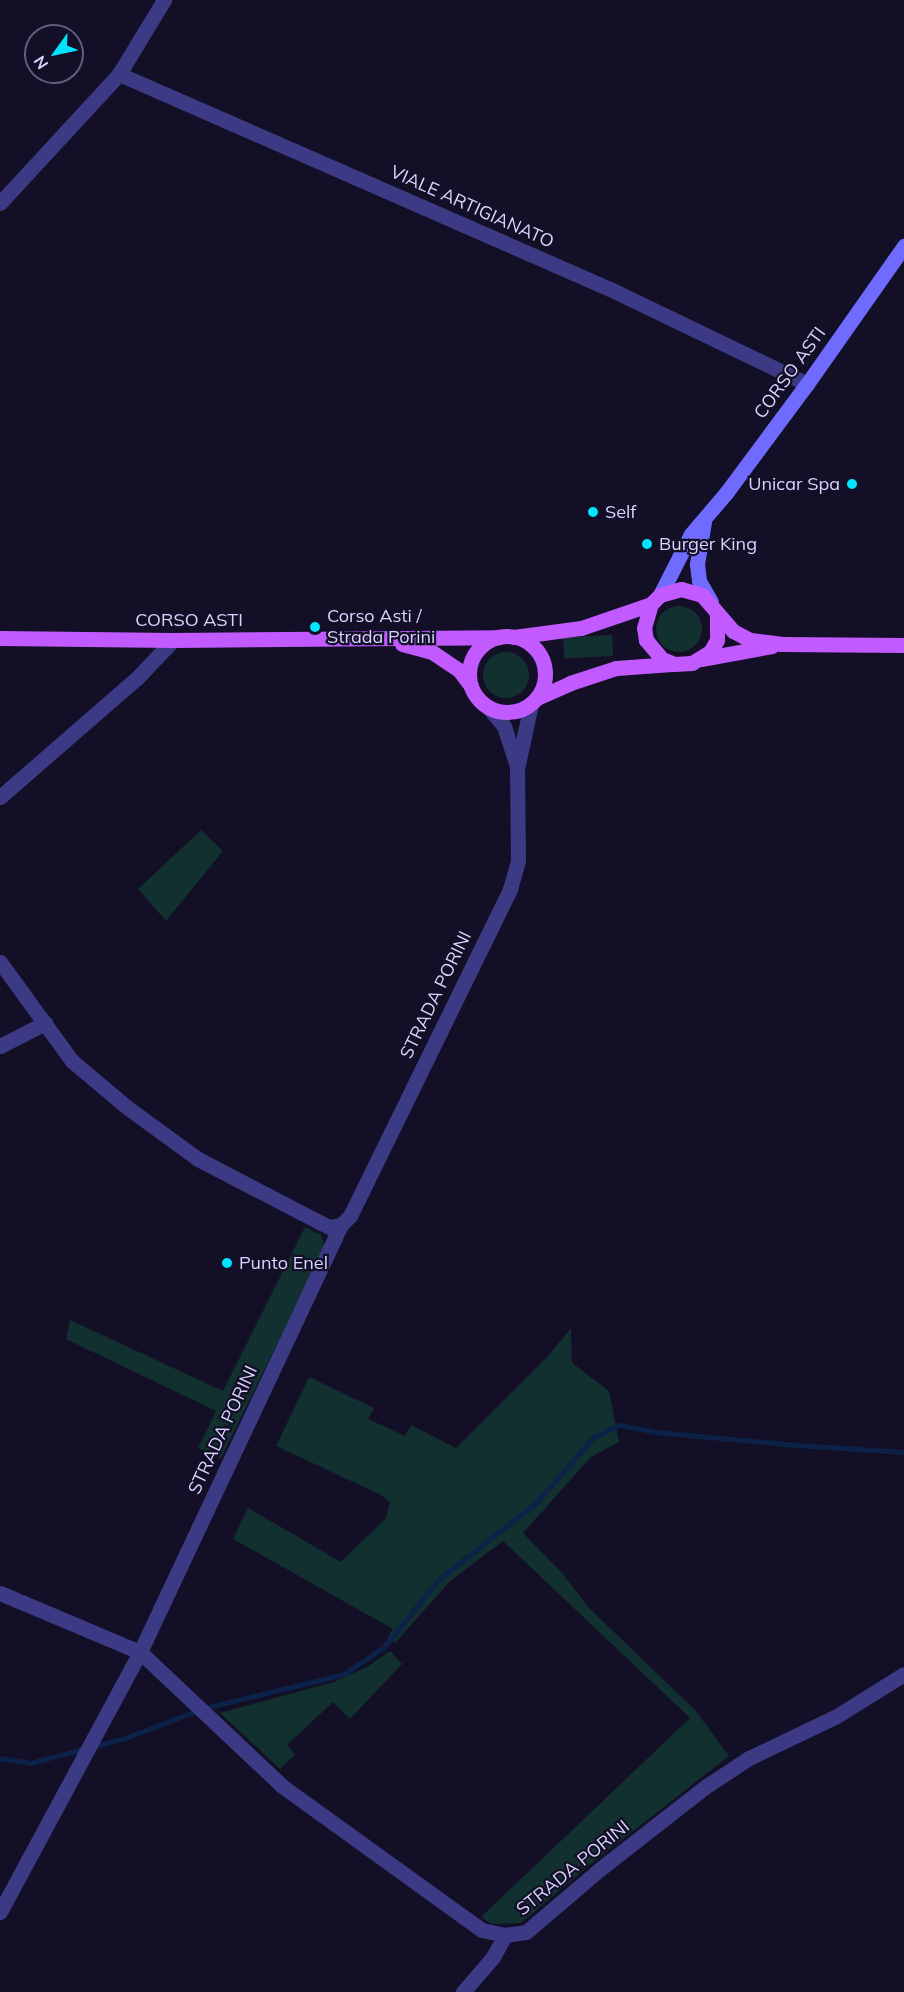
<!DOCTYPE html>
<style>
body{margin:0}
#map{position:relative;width:904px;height:1992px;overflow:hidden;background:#130f26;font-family:Mulish,sans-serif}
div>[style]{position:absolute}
.green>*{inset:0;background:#12302f;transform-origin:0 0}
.round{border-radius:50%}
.stream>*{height:4.5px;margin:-2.25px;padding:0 2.25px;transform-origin:2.25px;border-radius:2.25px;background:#0c2248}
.street>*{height:15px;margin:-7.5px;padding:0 7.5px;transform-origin:7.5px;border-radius:7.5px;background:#3d3a85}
.secondary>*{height:15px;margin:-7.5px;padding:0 7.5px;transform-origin:7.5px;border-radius:7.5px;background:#6f6bff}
.primary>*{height:15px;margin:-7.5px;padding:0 7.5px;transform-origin:7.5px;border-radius:7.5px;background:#c25bff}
.primary>.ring{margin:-7.5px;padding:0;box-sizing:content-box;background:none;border:15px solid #c25bff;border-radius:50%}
.dots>*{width:16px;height:16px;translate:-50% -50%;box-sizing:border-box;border:3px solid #130f26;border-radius:50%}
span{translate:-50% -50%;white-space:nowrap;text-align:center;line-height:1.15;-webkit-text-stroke:4.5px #130f26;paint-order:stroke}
.street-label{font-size:18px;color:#d9d4ff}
.poi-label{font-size:18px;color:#d9d4ff}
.right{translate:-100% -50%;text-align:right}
.left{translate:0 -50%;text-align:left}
.north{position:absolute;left:24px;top:24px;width:60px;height:60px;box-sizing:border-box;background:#130f26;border:2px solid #625e7d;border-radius:50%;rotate:237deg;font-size:16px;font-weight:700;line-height:24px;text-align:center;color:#d9d4ff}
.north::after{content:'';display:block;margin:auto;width:21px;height:27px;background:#00e5ff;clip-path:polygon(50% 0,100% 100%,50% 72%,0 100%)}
</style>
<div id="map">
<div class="green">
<div class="round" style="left:656px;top:606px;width:46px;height:46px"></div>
<div style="left:612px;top:635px;width:21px;height:49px;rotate:87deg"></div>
<div class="round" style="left:483px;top:652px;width:46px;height:46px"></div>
<div style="clip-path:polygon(201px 830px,223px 851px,166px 921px,138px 889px)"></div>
<div style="clip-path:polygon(305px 1227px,321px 1235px,325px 1247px,221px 1458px,198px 1448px,216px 1411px,66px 1339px,70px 1320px,223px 1391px)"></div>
<div style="clip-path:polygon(571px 1328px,572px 1363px,609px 1391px,619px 1442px,591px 1457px,523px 1533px,563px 1574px,588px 1607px,695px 1710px,729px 1756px,591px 1864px,521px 1923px,492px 1924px,481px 1917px,690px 1718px,503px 1541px,450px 1581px,395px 1643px,387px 1639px,393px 1629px,233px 1539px,248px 1508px,341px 1562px,386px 1518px,390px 1502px,381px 1495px,276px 1446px,309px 1377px,374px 1408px,368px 1419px,405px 1436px,411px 1425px,456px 1448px,548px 1356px)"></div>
<div style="clip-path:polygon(390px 1651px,402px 1664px,350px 1719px,333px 1702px,287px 1745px,295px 1755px,280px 1769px,220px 1713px,334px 1682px,367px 1667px)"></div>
</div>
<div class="stream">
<div style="left:205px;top:1708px;width:143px;rotate:-13.7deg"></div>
<div style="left:344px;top:1674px;width:48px;rotate:-34deg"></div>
<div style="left:384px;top:1647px;width:87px;rotate:-51deg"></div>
<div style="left:439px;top:1579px;width:123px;rotate:-38.1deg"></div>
<div style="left:536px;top:1503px;width:86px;rotate:-48.8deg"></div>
<div style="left:593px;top:1438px;width:30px;rotate:-26deg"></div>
<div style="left:620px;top:1425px;width:37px;rotate:11deg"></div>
<div style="left:656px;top:1432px;width:142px;rotate:5.3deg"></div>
<div style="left:797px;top:1445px;width:107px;rotate:3.7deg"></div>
<div style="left:94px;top:1746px;width:32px;rotate:-14deg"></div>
<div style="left:125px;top:1738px;width:77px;rotate:-20.6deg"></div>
<div style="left:0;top:1758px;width:30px;rotate:9deg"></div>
<div style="left:30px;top:1763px;width:55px;rotate:-14.8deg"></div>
</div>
<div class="street">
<div style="left:119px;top:74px;width:536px;rotate:23.65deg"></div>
<div style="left:610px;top:289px;width:219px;rotate:25.7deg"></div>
<div style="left:0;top:203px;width:176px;rotate:-47.3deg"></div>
<div style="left:119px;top:74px;width:87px;rotate:-58.7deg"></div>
<div style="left:488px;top:707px;width:25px;rotate:50deg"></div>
<div style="left:504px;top:726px;width:42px;rotate:72deg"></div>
<div style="left:0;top:797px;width:181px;rotate:-41deg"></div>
<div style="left:137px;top:678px;width:52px;rotate:-46.5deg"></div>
<div style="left:0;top:962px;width:122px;rotate:54deg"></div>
<div style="left:72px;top:1061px;width:73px;rotate:40deg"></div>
<div style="left:128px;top:1108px;width:87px;rotate:36.1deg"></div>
<div style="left:198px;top:1159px;width:139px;rotate:27.5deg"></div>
<div style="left:321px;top:1223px;width:10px;rotate:24deg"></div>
<div style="left:330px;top:1227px;width:11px;rotate:-10deg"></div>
<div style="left:341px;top:1225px;width:13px;rotate:-45deg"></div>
<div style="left:350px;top:1216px;width:364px;rotate:-63.9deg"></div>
<div style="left:510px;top:889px;width:29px;rotate:-74deg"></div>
<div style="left:518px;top:861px;width:92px;rotate:-90.6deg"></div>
<div style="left:517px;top:769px;width:66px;rotate:-77.8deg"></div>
<div style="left:0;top:1046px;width:51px;rotate:-27.1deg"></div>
<div style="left:0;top:1593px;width:152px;rotate:22.9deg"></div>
<div style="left:140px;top:1652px;width:195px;rotate:43.3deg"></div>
<div style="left:282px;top:1786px;width:246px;rotate:35.8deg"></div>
<div style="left:482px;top:1930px;width:24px;rotate:12deg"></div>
<div style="left:505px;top:1935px;width:21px;rotate:-8deg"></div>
<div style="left:526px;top:1932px;width:97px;rotate:-40.4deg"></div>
<div style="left:600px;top:1869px;width:133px;rotate:-38deg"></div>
<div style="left:705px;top:1787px;width:53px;rotate:-33.4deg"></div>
<div style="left:749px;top:1758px;width:95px;rotate:-25.5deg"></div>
<div style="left:835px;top:1717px;width:81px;rotate:-31.9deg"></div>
<div style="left:0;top:1912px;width:295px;rotate:-61.7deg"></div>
<div style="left:140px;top:1652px;width:472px;rotate:-64.8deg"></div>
<div style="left:463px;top:1992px;width:46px;rotate:-49.4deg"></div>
<div style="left:493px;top:1957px;width:25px;rotate:-61deg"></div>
</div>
<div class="secondary">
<div style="left:704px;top:522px;width:43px;rotate:99.5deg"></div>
<div style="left:697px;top:564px;width:17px;rotate:83deg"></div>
<div style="left:699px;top:581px;width:24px;rotate:60deg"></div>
<div style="left:660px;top:595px;width:68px;rotate:-63.1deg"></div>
<div style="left:691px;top:534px;width:54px;rotate:-49.5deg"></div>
<div style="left:726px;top:493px;width:136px;rotate:-53.4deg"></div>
<div style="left:807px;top:384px;width:169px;rotate:-54.9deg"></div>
</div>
<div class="primary">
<div style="left:717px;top:615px;width:25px;rotate:90deg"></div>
<div style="left:717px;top:640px;width:14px;rotate:120deg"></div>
<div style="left:710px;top:652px;width:21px;rotate:149deg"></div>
<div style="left:692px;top:663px;width:18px;rotate:177deg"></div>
<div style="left:674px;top:664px;width:13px;rotate:-157deg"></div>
<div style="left:662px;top:659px;width:25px;rotate:-130deg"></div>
<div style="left:646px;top:640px;width:12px;rotate:-99deg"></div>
<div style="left:644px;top:628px;width:25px;rotate:-74deg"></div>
<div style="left:651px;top:604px;width:13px;rotate:-45deg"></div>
<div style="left:660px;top:595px;width:22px;rotate:-16deg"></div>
<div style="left:681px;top:589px;width:22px;rotate:16deg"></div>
<div style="left:702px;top:595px;width:48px;rotate:49.3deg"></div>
<div style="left:733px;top:631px;width:19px;rotate:28deg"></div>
<div style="left:750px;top:640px;width:31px;rotate:7deg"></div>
<div style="left:781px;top:644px;width:123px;rotate:0.5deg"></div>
<div class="ring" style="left:469px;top:636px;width:61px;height:61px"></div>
<div style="left:514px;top:637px;width:68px;rotate:-7.7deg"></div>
<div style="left:581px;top:628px;width:74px;rotate:-18.9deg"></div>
<div style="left:0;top:638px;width:173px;rotate:0.7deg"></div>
<div style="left:173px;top:640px;width:326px;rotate:-0.5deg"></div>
<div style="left:402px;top:644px;width:31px;rotate:15deg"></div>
<div style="left:432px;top:652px;width:32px;rotate:34deg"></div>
<div style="left:459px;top:670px;width:20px;rotate:53deg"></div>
<div style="left:701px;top:659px;width:72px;rotate:-10.4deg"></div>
<div style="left:537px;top:698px;width:36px;rotate:-24deg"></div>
<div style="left:570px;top:683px;width:48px;rotate:-18.1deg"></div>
<div style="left:616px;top:668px;width:56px;rotate:-4.1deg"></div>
</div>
<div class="dots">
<div style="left:852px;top:484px;background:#00e5ff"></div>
<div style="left:593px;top:512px;background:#00e5ff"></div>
<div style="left:647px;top:544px;background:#00e5ff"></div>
<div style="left:315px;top:627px;background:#00e5ff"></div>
<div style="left:227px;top:1263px;background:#00e5ff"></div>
</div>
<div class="street-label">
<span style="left:472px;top:207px;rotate:24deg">VIALE ARTIGIANATO</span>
<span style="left:790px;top:373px;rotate:-54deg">CORSO ASTI</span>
<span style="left:189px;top:620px">CORSO ASTI</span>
<span style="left:436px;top:995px;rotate:-64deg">STRADA PORINI</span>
<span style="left:223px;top:1430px;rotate:-65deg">STRADA PORINI</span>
<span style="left:573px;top:1868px;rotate:-39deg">STRADA PORINI</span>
</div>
<div class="poi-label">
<span class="right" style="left:840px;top:484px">Unicar Spa</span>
<span class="left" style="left:605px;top:512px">Self</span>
<span class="left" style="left:659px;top:544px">Burger King</span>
<span class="left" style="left:327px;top:627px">Corso Asti /<br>Strada Porini</span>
<span class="left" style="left:239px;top:1263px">Punto Enel</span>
</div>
<div class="north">N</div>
</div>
